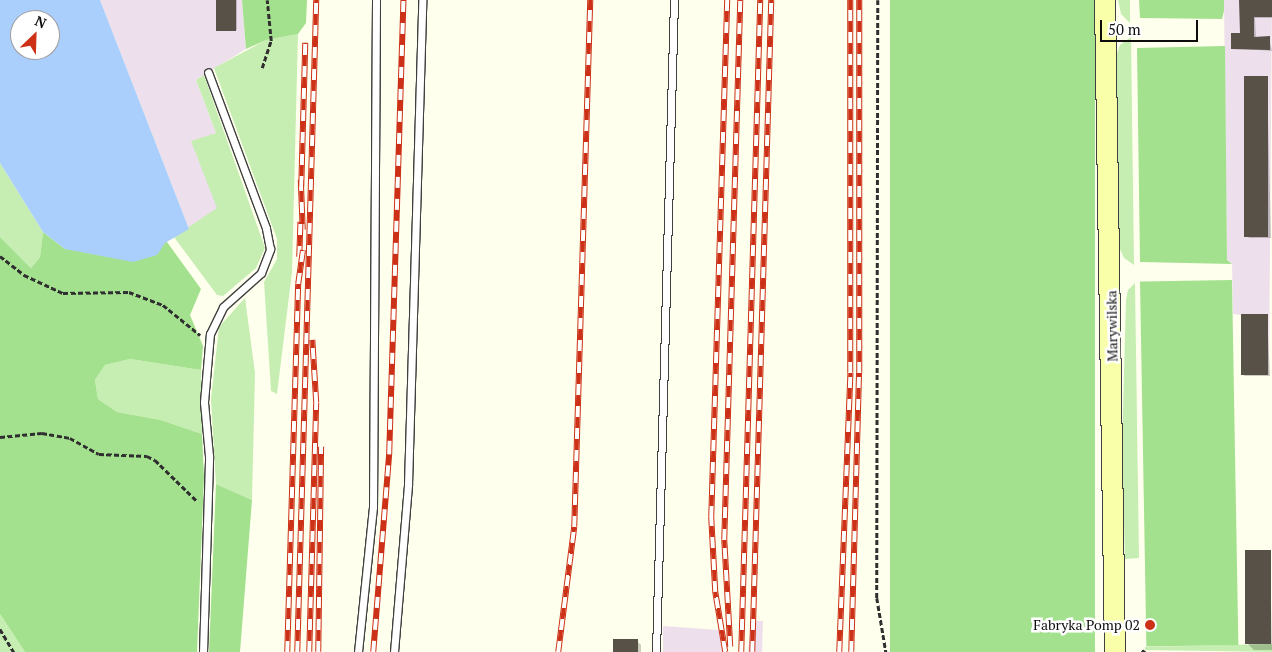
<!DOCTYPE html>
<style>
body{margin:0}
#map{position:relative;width:1272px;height:652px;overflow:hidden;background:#ffffed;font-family:"PT Serif",serif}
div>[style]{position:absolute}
.industrial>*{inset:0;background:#ede0ec}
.green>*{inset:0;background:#c6eeb2}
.forest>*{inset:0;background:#a4e18f;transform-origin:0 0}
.water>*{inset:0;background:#abcffd}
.shadow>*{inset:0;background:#0003;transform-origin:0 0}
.building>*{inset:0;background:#575148;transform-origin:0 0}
.path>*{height:2.5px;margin-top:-1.25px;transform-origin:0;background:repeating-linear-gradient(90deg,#2f2f2f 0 5px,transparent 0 7.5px)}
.roads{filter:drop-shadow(1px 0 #404040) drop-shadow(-1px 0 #404040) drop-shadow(0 1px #404040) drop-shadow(0 -1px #404040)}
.lane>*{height:7px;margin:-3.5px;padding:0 3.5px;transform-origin:3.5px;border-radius:3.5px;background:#fff}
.secondary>*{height:20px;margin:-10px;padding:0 10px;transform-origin:10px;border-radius:10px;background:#f8ffa8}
.rail>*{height:5.5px;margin-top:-2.75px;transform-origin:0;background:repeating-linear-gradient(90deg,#fff 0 11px,#cc3016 0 22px);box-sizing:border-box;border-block:1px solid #cc3016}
.dots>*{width:14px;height:14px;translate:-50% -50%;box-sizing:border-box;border:2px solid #fff;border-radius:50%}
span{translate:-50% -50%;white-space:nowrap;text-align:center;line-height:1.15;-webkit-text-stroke:5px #fff;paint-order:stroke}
.street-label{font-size:14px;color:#0d0d0d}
.poi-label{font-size:14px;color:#0d0d0d}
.right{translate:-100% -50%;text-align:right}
.north{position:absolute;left:10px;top:10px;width:50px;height:50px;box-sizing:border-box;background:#fff;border:1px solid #9e9e9e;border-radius:50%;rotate:24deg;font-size:14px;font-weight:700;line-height:20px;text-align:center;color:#0d0d0d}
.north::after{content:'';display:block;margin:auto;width:18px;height:22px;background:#cc3016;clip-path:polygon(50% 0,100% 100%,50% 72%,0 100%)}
.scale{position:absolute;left:1100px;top:20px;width:98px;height:22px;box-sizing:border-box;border:2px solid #0d0d0d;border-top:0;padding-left:6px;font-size:15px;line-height:18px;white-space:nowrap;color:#0d0d0d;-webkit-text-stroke:4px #fff;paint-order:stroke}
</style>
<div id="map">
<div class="industrial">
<div style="clip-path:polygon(100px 0,242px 0,246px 49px,196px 80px,216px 133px,192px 142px,218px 208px,189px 229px)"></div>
<div style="clip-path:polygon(1224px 0,1272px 0,1269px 375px,1242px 375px,1241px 315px,1233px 314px,1232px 264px,1227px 260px)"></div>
<div style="clip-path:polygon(751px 621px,763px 621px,762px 652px,748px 652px)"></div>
<div style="clip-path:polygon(663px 626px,719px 630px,722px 652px,663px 652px)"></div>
</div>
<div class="green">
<div style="clip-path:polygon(1118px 0,1130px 0,1130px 23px,1121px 14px)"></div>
<div style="clip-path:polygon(298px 34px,292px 272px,277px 394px,271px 391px,264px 282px,277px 259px,277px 239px,214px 68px,266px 40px)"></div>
<div style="clip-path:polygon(1131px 37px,1134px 265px,1124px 258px,1119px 247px,1116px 56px,1120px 45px)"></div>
<div style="clip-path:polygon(204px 75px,265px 248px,256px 268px,223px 296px,217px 295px,174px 237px,217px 208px,191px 141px,216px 133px,196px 80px)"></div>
<div style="clip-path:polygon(0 163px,43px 232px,40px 257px,31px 268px,0 237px)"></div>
<div style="clip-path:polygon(1135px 283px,1139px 558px,1125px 559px,1122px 447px,1126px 300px,1128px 290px)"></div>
<div style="clip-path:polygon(245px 298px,255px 373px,252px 500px,216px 484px,211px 399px,219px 327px)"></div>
<div style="clip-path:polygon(130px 359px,201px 370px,202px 434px,161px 420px,117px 412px,98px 399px,95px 380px,105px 365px)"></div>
<div style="clip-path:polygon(0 614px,25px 652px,0 652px)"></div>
<div style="clip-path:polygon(1272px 644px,1272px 652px,1145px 650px,1145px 647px)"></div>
</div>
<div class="forest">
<div style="clip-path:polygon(242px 0,307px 0,306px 23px,298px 34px,266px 40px,246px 49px)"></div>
<div style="left:890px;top:0;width:205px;height:652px"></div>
<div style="clip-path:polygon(1139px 0,1224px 0,1224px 11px,1222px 19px,1140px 18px)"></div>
<div style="clip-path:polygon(1225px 46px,1227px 260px,1232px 264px,1140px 262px,1137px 48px)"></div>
<div style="clip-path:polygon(43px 232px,65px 249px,167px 242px,201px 289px,190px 315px,203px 346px,201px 370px,130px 359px,105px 365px,95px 380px,98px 399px,117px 412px,161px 420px,202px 434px,204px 477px,197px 652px,25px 652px,0 614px,0 237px,31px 268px,40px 257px)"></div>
<div style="left:1232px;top:280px;width:365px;height:92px;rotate:89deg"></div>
<div style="clip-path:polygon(216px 484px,252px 500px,240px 652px,209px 652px)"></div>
</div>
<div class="water">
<div style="clip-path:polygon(evenodd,0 0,100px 0,189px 229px,165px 243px,157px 255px,133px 262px,65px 249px,43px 232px,0 163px,0 0,20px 20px,50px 20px,50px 50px,20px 50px,20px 20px)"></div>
</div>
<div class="shadow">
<div style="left:218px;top:0;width:19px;height:30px"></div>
<div style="clip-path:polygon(1240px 0,1272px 0,1272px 18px,1255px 18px,1256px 38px,1269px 38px,1272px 51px,1232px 48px,1241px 34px)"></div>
<div style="clip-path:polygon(1267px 77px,1271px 238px,1249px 238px,1247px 236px)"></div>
<div style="clip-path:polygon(1267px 315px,1270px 376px,1245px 376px,1243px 375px)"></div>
<div style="clip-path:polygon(1270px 551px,1272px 650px,1254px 650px,1248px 644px)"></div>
<div style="clip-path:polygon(637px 641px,641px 645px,641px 652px,614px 652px)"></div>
</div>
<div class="building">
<div style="left:216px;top:0;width:20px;height:31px"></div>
<div style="clip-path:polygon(1239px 0,1272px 0,1272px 17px,1254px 17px,1254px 37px,1270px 36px,1270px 50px,1231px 49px,1231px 33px,1240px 33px)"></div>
<div style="left:1244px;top:76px;width:24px;height:161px"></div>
<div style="left:1241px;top:314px;width:27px;height:61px"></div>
<div style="left:1245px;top:550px;width:26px;height:94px"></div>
<div style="left:613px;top:639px;width:25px;height:13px"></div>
</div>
<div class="path">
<div style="left:878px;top:0;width:598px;rotate:90.1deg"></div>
<div style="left:877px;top:598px;width:55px;rotate:80.5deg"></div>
<div style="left:262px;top:68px;width:28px;rotate:-72deg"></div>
<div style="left:271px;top:41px;width:41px;rotate:-95.6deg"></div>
<div style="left:0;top:256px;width:31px;rotate:38deg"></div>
<div style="left:24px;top:275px;width:43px;rotate:24.8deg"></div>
<div style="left:63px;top:293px;width:66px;rotate:-0.9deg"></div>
<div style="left:129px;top:292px;width:36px;rotate:21deg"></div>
<div style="left:163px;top:305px;width:48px;rotate:39deg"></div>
<div style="left:0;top:437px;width:42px;rotate:-5.4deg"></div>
<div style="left:42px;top:433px;width:28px;rotate:10deg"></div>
<div style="left:70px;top:438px;width:33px;rotate:29deg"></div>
<div style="left:99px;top:454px;width:48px;rotate:2.4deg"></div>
<div style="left:147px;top:456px;width:9px;rotate:27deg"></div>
<div style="left:155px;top:460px;width:60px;rotate:44.3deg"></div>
<div style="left:0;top:629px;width:27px;rotate:59deg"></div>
<div style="left:1142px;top:650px;width:4px;rotate:34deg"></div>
</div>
<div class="roads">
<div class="lane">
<div style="left:203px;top:652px;width:196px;rotate:-88.2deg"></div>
<div style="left:209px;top:456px;width:54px;rotate:-95.3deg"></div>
<div style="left:204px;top:402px;width:68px;rotate:-85deg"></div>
<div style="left:210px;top:334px;width:30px;rotate:-64deg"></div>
<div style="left:223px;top:307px;width:51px;rotate:-41.8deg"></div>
<div style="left:261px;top:273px;width:26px;rotate:-69deg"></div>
<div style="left:270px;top:249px;width:21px;rotate:-101deg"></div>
<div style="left:266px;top:228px;width:166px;rotate:-110.4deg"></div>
<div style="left:358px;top:652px;width:146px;rotate:-84.1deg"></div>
<div style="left:373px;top:507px;width:507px;rotate:-89.66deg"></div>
<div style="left:394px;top:652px;width:169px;rotate:-85.2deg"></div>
<div style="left:408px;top:484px;width:484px;rotate:-88.3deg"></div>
<div style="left:656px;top:652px;width:652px;rotate:-88.42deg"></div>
</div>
<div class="secondary">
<div style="left:1105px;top:0;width:652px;rotate:89.12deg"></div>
</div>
</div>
<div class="rail">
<div style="left:301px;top:180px;width:50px;rotate:87.7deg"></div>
<div style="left:301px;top:187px;width:144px;rotate:-88.4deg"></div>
<div style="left:299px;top:257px;width:35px;rotate:-88deg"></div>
<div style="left:730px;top:647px;width:107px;rotate:-93.2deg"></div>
<div style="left:724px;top:540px;width:540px;rotate:-88.3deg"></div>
<div style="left:287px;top:652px;width:368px;rotate:-88.3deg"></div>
<div style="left:298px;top:284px;width:34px;rotate:-82deg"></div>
<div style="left:297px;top:652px;width:652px;rotate:-88.33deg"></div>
<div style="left:309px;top:652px;width:249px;rotate:-88.4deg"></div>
<div style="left:316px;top:403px;width:63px;rotate:-93.6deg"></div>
<div style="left:318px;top:652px;width:205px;rotate:-89.2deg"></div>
<div style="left:373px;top:652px;width:201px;rotate:-85.4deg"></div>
<div style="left:389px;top:452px;width:452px;rotate:-88.2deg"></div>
<div style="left:558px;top:652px;width:126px;rotate:-82.7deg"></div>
<div style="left:574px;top:527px;width:527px;rotate:-88.26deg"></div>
<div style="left:725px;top:652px;width:61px;rotate:-99.5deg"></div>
<div style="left:715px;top:592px;width:75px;rotate:-93.1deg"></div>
<div style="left:711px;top:517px;width:517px;rotate:-88.23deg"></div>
<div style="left:741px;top:652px;width:652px;rotate:-88.33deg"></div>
<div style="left:752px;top:652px;width:652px;rotate:-88.33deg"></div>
<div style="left:839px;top:652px;width:279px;rotate:-87.7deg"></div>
<div style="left:850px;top:373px;width:373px;rotate:-90deg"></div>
<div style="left:851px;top:652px;width:279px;rotate:-88.4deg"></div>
<div style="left:859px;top:373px;width:373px;rotate:-90deg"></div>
</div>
<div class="dots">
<div style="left:1150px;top:625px;background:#cc3016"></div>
</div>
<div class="street-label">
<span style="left:1112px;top:326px;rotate:-91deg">Marywilska</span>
</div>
<div class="poi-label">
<span class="right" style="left:1140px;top:625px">Fabryka Pomp 02</span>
</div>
<div class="north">N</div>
<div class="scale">50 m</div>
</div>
